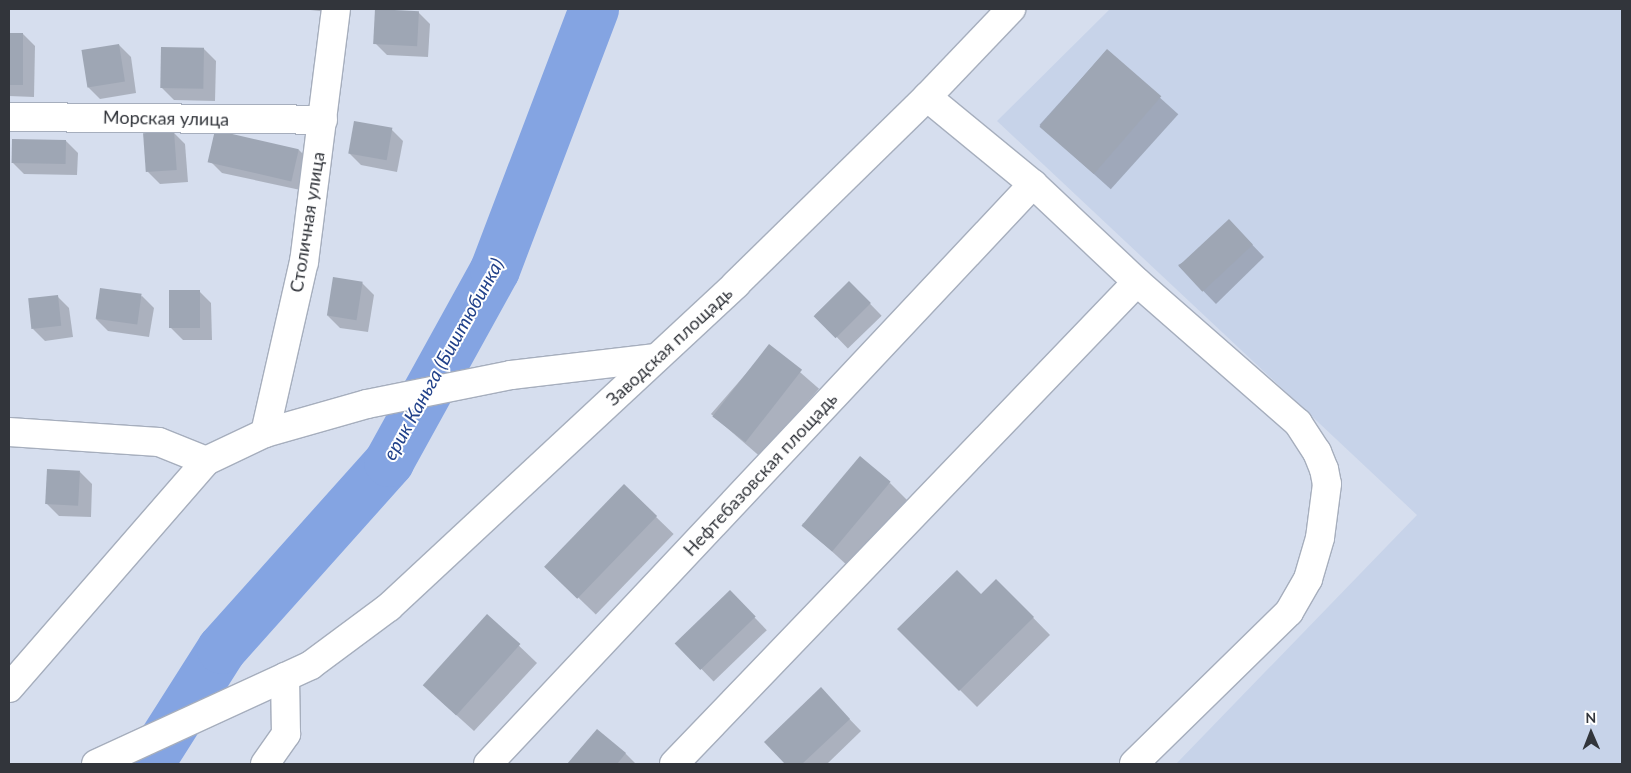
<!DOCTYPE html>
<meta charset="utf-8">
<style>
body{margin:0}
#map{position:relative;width:1631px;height:773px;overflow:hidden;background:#d6deee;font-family:Lato,sans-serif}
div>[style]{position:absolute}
.built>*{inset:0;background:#c7d3e9}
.shadow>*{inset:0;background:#0003;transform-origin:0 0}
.river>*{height:50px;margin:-25px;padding:0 25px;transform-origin:25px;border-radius:25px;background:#84a4e2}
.building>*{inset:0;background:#9ea6b4;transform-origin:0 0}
.roads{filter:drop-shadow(1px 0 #a6aebd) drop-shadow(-1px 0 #a6aebd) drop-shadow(0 1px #a6aebd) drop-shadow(0 -1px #a6aebd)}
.minor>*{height:28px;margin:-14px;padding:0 14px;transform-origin:14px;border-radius:14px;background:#fff}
.major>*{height:28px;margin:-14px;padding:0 14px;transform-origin:14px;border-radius:14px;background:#fff}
span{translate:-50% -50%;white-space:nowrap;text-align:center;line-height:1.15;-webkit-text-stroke:4px #fff;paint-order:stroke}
.street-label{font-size:18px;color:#32353b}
.water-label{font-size:19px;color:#21418a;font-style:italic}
.frame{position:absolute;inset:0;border:10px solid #32353b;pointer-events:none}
.north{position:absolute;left:1566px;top:708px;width:50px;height:50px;-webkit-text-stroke:4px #fff;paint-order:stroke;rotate:359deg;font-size:14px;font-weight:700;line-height:20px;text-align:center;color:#32353b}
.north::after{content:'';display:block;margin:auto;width:18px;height:22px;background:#32353b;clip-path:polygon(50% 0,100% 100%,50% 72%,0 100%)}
</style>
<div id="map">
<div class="built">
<div style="clip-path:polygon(1110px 9px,1622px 9px,1622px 764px,1176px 764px,1417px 515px,997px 121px)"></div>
</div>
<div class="shadow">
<div style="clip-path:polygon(301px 9px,330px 9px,329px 12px)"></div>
<div style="clip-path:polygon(418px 12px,430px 24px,428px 57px,387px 55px,375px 43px)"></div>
<div style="clip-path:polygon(9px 34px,23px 34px,35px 46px,34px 97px,9px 96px)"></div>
<div style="clip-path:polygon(119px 45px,131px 57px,136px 93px,100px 99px,88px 87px)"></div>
<div style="clip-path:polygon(204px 49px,216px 61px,215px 101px,174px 100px,162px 88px)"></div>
<div style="left:1107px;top:50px;width:96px;height:101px;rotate:42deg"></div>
<div style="clip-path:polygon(391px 129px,403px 141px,397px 172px,361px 165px,349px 153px)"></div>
<div style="clip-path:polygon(173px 132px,185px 144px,188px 182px,160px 184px,148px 172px)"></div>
<div style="clip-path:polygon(66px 141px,78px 153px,77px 175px,24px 174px,12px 162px)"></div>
<div style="clip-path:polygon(299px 150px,311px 162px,305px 191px,222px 173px,210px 161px)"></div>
<div style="clip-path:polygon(1241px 233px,1264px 257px,1216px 304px,1178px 265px)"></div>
<div style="left:849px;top:282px;width:47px;height:47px;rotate:46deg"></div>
<div style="clip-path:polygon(362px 283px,374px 295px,368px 332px,340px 328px,328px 316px)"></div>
<div style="clip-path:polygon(199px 291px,211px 303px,212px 340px,183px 340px,171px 328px)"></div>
<div style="clip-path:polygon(57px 296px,69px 308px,73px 337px,45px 341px,33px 329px)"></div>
<div style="clip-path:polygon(142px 296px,154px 308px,149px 337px,108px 331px,96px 319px)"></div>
<div style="left:770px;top:346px;width:65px;height:90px;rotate:41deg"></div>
<div style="clip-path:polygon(80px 472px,92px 484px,91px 517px,59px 516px,47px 504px)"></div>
<div style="clip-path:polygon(890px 483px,907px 500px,849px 567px,802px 524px)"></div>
<div style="left:624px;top:486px;width:69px;height:112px;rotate:44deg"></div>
<div style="clip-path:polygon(996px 580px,1050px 635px,977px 707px,899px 629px,981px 595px)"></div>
<div style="left:730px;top:592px;width:53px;height:74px;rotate:46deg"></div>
<div style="clip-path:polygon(487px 615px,537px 663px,474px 731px,442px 702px)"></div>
<div style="clip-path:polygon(832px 701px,861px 731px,827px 764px,787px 764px,766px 742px)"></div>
<div style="clip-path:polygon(597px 731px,626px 754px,636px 764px,569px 764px)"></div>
</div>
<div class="river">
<div style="left:149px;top:764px;width:136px;rotate:-57.6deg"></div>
<div style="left:222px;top:649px;width:251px;rotate:-48.2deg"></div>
<div style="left:389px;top:462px;width:219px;rotate:-61.1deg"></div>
<div style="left:495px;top:270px;width:279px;rotate:-69.2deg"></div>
</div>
<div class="building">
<div style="left:375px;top:9px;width:44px;height:35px;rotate:3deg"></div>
<div style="left:9px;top:33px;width:14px;height:52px"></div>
<div style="left:119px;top:44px;width:38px;height:38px;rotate:81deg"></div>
<div style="left:161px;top:47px;width:43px;height:41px;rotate:1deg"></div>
<div style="left:1107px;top:49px;width:72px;height:103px;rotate:41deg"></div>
<div style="left:354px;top:121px;width:39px;height:33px;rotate:10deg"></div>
<div style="left:215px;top:130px;width:86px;height:33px;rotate:13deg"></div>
<div style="left:174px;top:131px;width:39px;height:31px;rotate:86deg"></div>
<div style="left:12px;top:139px;width:54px;height:24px;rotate:1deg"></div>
<div style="left:1229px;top:219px;width:35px;height:69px;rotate:47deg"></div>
<div style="left:333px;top:277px;width:30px;height:39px;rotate:9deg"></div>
<div style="left:849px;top:281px;width:31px;height:50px;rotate:45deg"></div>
<div style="left:100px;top:288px;width:42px;height:31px;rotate:8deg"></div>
<div style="left:200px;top:290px;width:38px;height:31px;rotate:90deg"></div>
<div style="left:58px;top:295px;width:31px;height:30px;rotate:84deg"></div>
<div style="left:769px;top:344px;width:42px;height:92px;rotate:38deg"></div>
<div style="left:860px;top:456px;width:40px;height:91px;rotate:40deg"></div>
<div style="left:47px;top:469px;width:33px;height:35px;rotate:3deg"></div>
<div style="left:624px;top:484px;width:46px;height:115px;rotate:44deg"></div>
<div style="clip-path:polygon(957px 570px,981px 594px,996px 579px,1034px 617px,959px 691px,897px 629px)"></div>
<div style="left:730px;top:590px;width:37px;height:77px;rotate:46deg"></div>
<div style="left:487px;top:614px;width:45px;height:96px;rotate:42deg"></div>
<div style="clip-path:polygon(821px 687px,850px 719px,802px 764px,785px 764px,764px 742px)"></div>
<div style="clip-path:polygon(597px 729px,626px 753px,617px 764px,567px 764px)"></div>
</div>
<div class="roads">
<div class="minor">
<div style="left:927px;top:97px;width:137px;rotate:39.4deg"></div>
<div style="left:1033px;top:184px;width:143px;rotate:43.3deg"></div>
<div style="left:1137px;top:282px;width:214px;rotate:41.2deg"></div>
<div style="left:1298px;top:423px;width:35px;rotate:57deg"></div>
<div style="left:1317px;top:452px;width:18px;rotate:68deg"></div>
<div style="left:1324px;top:469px;width:15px;rotate:79deg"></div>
<div style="left:1327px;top:484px;width:54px;rotate:97.4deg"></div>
<div style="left:1320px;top:538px;width:43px;rotate:106.3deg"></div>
<div style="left:1308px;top:579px;width:38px;rotate:120deg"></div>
<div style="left:1289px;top:612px;width:217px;rotate:135.6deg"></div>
<div style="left:9px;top:117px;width:314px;rotate:0.5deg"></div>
<div style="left:9px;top:432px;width:150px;rotate:3.8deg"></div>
<div style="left:159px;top:442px;width:51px;rotate:22deg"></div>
<div style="left:265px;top:433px;width:175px;rotate:-77.2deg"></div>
<div style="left:304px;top:262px;width:255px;rotate:-82.8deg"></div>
<div style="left:9px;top:688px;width:301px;rotate:-49deg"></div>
<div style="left:206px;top:461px;width:65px;rotate:-25.4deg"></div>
<div style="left:265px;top:433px;width:106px;rotate:-15.9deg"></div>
<div style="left:367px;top:404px;width:147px;rotate:-11.4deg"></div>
<div style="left:511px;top:375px;width:146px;rotate:-6.7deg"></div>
<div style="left:265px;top:764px;width:37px;rotate:-55deg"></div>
<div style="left:286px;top:734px;width:57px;rotate:-91deg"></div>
<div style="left:488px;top:764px;width:796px;rotate:-46.78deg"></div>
<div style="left:674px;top:764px;width:668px;rotate:-46.15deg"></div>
</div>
<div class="major">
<div style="left:96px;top:764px;width:237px;rotate:-24.7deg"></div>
<div style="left:311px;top:665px;width:97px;rotate:-36.6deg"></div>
<div style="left:389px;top:607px;width:474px;rotate:-42.9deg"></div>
<div style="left:736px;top:284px;width:267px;rotate:-44.4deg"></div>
<div style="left:927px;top:97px;width:122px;rotate:-46.3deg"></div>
</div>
</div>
<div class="street-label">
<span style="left:166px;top:118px;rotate:1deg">Морская улица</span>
<span style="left:307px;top:222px;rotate:-81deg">Столичная улица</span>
<span style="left:669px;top:346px;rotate:-43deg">Заводская площадь</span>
<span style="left:760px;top:474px;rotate:-47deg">Нефтебазовская площадь</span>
</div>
<div class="water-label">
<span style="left:443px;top:359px;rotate:-61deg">ерик Каньга (Биштюбинка)</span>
</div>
<div class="frame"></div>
<div class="north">N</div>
</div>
